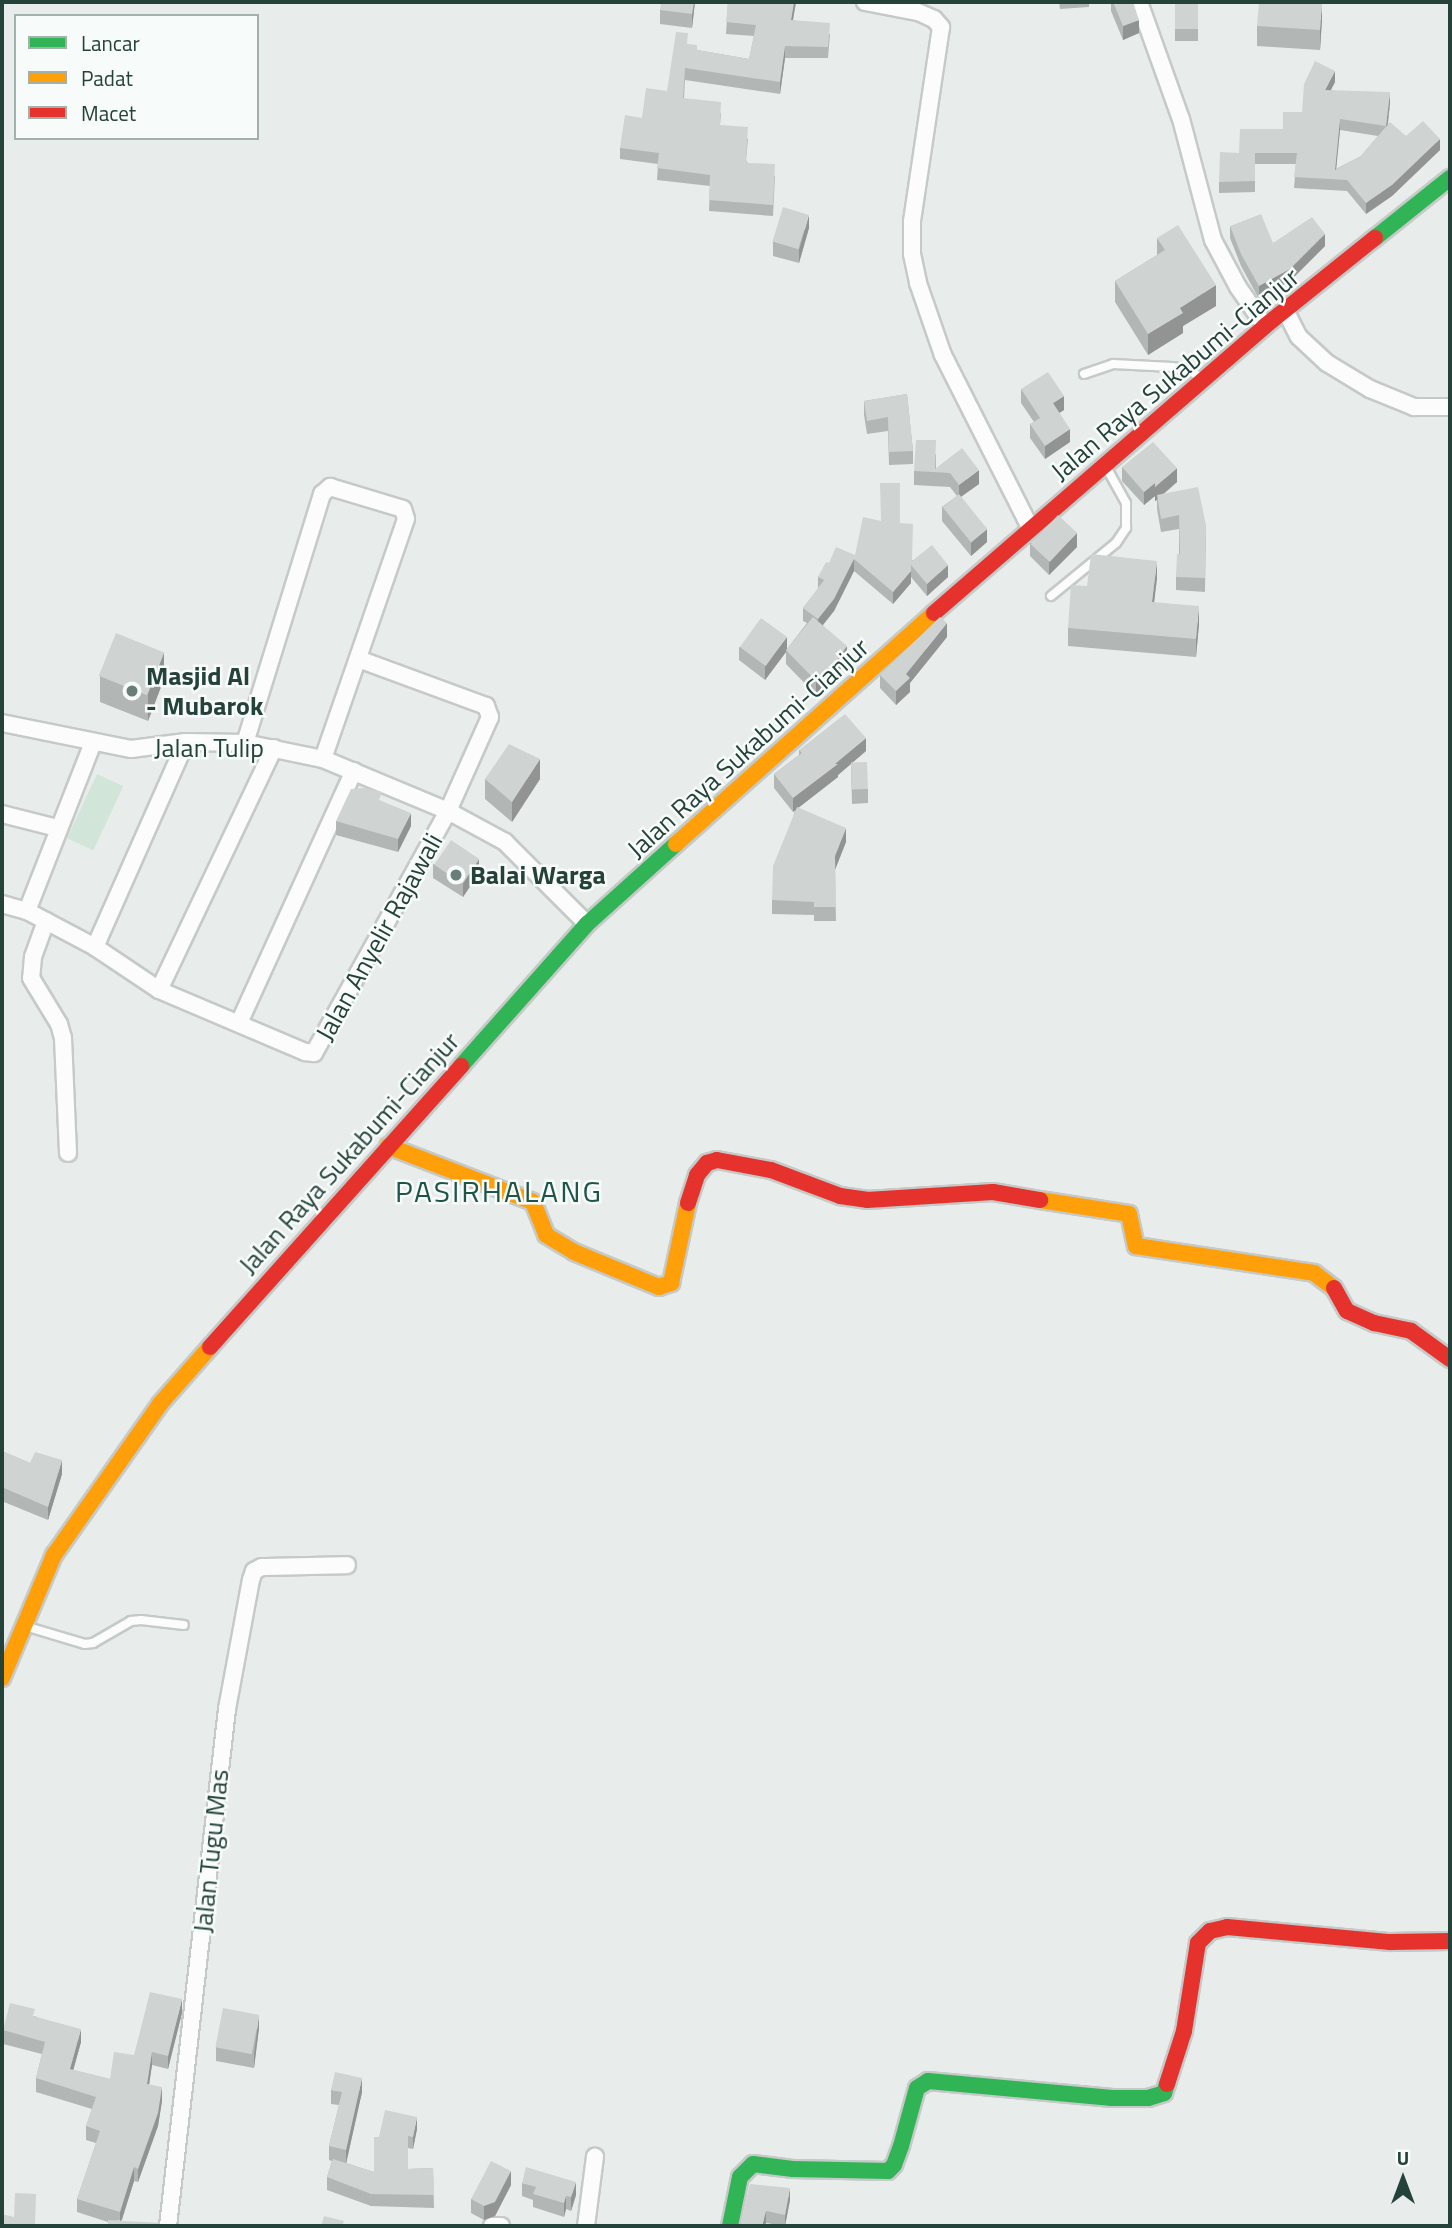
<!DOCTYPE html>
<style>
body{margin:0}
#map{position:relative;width:1452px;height:2228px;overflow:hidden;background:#e8edeb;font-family:"Titillium Web",sans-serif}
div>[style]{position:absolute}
.green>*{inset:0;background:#d1e6d8;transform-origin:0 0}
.roads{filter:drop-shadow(2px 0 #c5cac8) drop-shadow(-2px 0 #c5cac8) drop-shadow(0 2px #c5cac8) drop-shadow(0 -2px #c5cac8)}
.lane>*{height:8px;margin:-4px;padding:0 4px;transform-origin:4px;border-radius:4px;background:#fcfcfc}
.street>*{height:16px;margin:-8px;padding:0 8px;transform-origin:8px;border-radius:8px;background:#fcfcfc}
.fast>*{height:16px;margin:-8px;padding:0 8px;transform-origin:8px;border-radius:8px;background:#30b455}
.slow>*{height:16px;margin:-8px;padding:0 8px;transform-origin:8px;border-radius:8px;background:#ff9f0a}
.jam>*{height:16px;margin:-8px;padding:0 8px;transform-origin:8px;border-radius:8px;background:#e5322d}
.wall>*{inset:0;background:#b2b6b5}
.shaded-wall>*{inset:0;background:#919493}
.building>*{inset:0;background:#cfd4d2;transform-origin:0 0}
.dots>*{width:19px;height:19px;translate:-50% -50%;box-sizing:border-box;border:4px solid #f7fbf9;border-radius:50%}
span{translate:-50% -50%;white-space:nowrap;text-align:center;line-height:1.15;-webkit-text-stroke:5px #f7fbf9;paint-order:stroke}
.street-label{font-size:26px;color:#24423a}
.poi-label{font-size:26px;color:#24423a;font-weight:700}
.left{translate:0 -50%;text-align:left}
.quarter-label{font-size:30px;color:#1f5548;letter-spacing:2px}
.frame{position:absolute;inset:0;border:4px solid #24423a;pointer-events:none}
.legend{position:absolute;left:14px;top:14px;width:245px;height:126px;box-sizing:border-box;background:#f7fbf9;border:2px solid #a3b1ad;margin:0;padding:9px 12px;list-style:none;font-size:21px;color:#24423a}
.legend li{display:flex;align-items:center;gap:14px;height:35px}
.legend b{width:35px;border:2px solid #a3b1ad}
.north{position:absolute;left:1368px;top:2144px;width:70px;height:70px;-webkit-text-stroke:5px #f7fbf9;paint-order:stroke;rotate:0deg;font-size:19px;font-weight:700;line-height:28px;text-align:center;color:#24423a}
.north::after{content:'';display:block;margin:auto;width:24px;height:32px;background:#24423a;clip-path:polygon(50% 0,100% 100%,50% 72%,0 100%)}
</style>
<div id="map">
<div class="green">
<div style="left:97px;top:774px;width:29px;height:71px;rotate:25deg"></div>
</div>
<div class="roads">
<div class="lane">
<div style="left:1084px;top:374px;width:31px;rotate:-19deg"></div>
<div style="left:1113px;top:364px;width:59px;rotate:2.9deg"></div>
<div style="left:1172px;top:367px;width:15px;rotate:8deg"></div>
<div style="left:1187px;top:369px;width:15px;rotate:32deg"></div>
<div style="left:1051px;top:596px;width:84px;rotate:-39.2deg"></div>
<div style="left:1116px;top:543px;width:18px;rotate:-56deg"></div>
<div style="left:1126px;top:528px;width:25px;rotate:-90deg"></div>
<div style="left:1126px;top:503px;width:38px;rotate:-119deg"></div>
<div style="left:28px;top:1627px;width:59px;rotate:16.6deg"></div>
<div style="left:85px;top:1644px;width:8px;rotate:-7deg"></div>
<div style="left:93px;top:1643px;width:44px;rotate:-30.1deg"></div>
<div style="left:131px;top:1621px;width:10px;rotate:-6deg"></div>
<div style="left:141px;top:1620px;width:43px;rotate:6.6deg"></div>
</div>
<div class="street">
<div style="left:865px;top:2px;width:54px;rotate:10.7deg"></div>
<div style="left:918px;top:12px;width:17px;rotate:24deg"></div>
<div style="left:934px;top:19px;width:11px;rotate:49deg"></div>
<div style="left:941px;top:27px;width:197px;rotate:98.5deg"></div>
<div style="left:912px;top:222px;width:32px;rotate:90deg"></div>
<div style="left:912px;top:254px;width:30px;rotate:78deg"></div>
<div style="left:918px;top:283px;width:76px;rotate:70.9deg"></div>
<div style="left:943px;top:355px;width:193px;rotate:63.2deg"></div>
<div style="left:1139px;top:2px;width:124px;rotate:70.3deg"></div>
<div style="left:1181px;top:119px;width:125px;rotate:75.2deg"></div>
<div style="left:1213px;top:240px;width:53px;rotate:62deg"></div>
<div style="left:1238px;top:287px;width:47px;rotate:55.3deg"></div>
<div style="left:1285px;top:310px;width:30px;rotate:63deg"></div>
<div style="left:1299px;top:337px;width:38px;rotate:43deg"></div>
<div style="left:1327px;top:363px;width:50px;rotate:31.2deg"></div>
<div style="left:1370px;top:389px;width:48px;rotate:22.2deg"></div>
<div style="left:1414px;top:407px;width:36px"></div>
<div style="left:2px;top:723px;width:132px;rotate:11.4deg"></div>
<div style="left:131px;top:749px;width:55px;rotate:-7.3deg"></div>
<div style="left:186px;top:742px;width:59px;rotate:1deg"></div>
<div style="left:245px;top:743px;width:80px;rotate:11.6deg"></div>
<div style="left:323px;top:759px;width:135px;rotate:22.6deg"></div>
<div style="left:448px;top:811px;width:65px;rotate:28.5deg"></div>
<div style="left:505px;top:842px;width:116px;rotate:45deg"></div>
<div style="left:245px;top:743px;width:261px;rotate:-72.8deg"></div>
<div style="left:322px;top:494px;width:11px;rotate:-41deg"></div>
<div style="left:330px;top:487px;width:76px;rotate:16.8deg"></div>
<div style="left:403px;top:509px;width:10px;rotate:73deg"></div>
<div style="left:406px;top:519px;width:254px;rotate:109.1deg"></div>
<div style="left:2px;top:814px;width:57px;rotate:14.3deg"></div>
<div style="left:2px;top:904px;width:26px;rotate:16deg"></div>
<div style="left:27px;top:911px;width:77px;rotate:27.9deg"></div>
<div style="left:95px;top:947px;width:77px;rotate:33.9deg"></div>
<div style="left:159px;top:990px;width:159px;rotate:23deg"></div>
<div style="left:305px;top:1052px;width:9px;rotate:6deg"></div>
<div style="left:314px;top:1053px;width:277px;rotate:-61deg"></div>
<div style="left:448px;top:811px;width:103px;rotate:-65.9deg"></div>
<div style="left:490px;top:717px;width:12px;rotate:-110deg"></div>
<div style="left:486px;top:706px;width:136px;rotate:-159.8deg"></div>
<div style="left:27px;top:911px;width:180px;rotate:-68.6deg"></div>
<div style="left:46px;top:921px;width:38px;rotate:110deg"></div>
<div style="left:33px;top:957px;width:21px;rotate:95deg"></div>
<div style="left:31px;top:978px;width:54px;rotate:58.7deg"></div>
<div style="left:59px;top:1024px;width:15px;rotate:74deg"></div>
<div style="left:63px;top:1038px;width:115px;rotate:87.5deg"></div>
<div style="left:95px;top:947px;width:224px;rotate:-66.1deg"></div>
<div style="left:159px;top:990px;width:268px;rotate:-64.6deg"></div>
<div style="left:239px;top:1023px;width:277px;rotate:-65.5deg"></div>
<div style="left:168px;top:2226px;width:520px;rotate:-83.49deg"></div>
<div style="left:227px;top:1709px;width:131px;rotate:-79.5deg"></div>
<div style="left:251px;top:1580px;width:9px;rotate:-72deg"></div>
<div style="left:254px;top:1571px;width:9px;rotate:-27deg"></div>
<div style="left:262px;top:1567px;width:85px;rotate:-1.3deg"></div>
<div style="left:492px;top:2226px;width:9px"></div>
<div style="left:586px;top:2226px;width:70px;rotate:-82.6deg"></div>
</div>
<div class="fast">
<div style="left:1375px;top:238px;width:96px;rotate:-38.7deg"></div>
<div style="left:461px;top:1066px;width:190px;rotate:-48.4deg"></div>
<div style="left:587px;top:924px;width:120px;rotate:-42deg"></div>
<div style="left:730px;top:2226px;width:50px;rotate:-78.5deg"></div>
<div style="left:740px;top:2177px;width:18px;rotate:-45deg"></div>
<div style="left:753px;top:2164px;width:40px;rotate:7.1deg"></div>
<div style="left:793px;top:2169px;width:95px;rotate:1.2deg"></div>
<div style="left:888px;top:2171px;width:8px;rotate:-45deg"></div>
<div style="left:894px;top:2165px;width:20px;rotate:-70deg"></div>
<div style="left:901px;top:2146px;width:60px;rotate:-74.6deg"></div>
<div style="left:917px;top:2088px;width:13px;rotate:-32deg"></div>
<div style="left:928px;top:2081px;width:185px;rotate:5.3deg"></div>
<div style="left:1112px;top:2098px;width:36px"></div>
<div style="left:1148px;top:2098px;width:17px;rotate:-17deg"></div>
<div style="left:1164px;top:2093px;width:9px;rotate:-72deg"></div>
</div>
<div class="slow">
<div style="left:676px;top:844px;width:346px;rotate:-41.8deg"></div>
<div style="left:388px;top:1146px;width:155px;rotate:21.1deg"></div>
<div style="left:533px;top:1202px;width:35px;rotate:68deg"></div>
<div style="left:546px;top:1235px;width:33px;rotate:31deg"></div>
<div style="left:574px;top:1252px;width:92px;rotate:22.4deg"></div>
<div style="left:659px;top:1287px;width:13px;rotate:-18deg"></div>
<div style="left:671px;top:1283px;width:82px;rotate:-78deg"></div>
<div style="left:1040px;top:1200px;width:90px;rotate:8.9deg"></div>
<div style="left:1129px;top:1214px;width:33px;rotate:78deg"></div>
<div style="left:1136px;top:1246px;width:180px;rotate:8.6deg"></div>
<div style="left:1314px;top:1273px;width:25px;rotate:37deg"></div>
<div style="left:2px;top:1678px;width:134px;rotate:-67.1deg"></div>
<div style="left:54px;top:1555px;width:184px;rotate:-54.9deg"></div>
<div style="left:160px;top:1404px;width:76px;rotate:-48.7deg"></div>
</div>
<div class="jam">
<div style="left:934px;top:613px;width:438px;rotate:-40.9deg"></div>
<div style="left:1265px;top:326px;width:141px;rotate:-38.7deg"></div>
<div style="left:688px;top:1203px;width:29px;rotate:-72deg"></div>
<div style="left:697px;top:1175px;width:16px;rotate:-50deg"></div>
<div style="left:707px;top:1163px;width:10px;rotate:-17deg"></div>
<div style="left:717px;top:1160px;width:55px;rotate:10.5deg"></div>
<div style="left:771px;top:1170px;width:74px;rotate:20.6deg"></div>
<div style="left:840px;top:1196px;width:27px;rotate:8deg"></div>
<div style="left:867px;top:1200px;width:126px;rotate:-3.6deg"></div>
<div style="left:993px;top:1192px;width:48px;rotate:9.7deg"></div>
<div style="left:1334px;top:1288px;width:26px;rotate:61deg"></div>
<div style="left:1347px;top:1311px;width:30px;rotate:24deg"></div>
<div style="left:1374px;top:1323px;width:38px;rotate:12deg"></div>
<div style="left:1411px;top:1331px;width:48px;rotate:35.7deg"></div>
<div style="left:210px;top:1347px;width:377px;rotate:-48.2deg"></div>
<div style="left:1167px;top:2084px;width:56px;rotate:-72.2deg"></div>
<div style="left:1184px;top:2031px;width:89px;rotate:-81deg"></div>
<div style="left:1198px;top:1943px;width:17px;rotate:-45deg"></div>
<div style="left:1210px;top:1931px;width:17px;rotate:-13deg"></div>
<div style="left:1227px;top:1927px;width:164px;rotate:5.3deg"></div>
<div style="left:1390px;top:1942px;width:60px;rotate:-1deg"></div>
</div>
</div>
<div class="wall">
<div style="clip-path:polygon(695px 2px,692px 28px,660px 24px,660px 10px)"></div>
<div style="clip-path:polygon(728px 2px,796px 2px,793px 20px,830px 34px,828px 58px,785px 58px,780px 94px,685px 80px,684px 99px,721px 113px,720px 125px,748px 139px,746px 160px,748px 163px,775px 176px,773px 216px,709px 211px,710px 186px,657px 180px,658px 164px,620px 159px,620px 148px,642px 118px,667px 91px,688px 44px,697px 50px,749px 59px,754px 36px,726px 34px)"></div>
<div style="clip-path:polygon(1059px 2px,1089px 2px,1089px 7px,1060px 9px)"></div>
<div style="clip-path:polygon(1111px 2px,1133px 2px,1139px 33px,1123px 40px,1111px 11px)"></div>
<div style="clip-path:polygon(1175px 2px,1222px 2px,1222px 4px,1198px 4px,1198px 41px,1175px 41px)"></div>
<div style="clip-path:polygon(1322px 20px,1320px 50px,1257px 46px,1257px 26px)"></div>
<div style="clip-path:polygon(evenodd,1335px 82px,1331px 90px,1390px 103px,1388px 125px,1406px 136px,1440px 150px,1392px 196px,1366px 214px,1347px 191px,1294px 188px,1296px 164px,1255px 164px,1255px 192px,1219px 193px,1219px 182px,1239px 153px,1283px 129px,1335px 82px,1340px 130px,1378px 136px,1361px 156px,1336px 169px,1340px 130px)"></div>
<div style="clip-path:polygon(1230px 226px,1273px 243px,1325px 246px,1290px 281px,1259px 299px,1241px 266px,1230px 238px)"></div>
<div style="clip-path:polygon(809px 228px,799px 263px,773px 256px,773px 242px)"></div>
<div style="clip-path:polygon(1157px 238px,1216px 306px,1183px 326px,1183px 333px,1148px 355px,1115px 302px,1115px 281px,1157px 255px)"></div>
<div style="clip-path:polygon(1021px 389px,1064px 410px,1059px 413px,1070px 442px,1045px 459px,1030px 438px,1030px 424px,1034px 422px,1021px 403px)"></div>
<div style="clip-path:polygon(907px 394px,913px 451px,913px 464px,889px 465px,888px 431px,867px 434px,864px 415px,864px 401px)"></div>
<div style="clip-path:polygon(936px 454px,936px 468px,979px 484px,961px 497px,987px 542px,971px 556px,942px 521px,942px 507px,957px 496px,950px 487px,914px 485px,914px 471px)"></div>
<div style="clip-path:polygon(1122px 467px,1177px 482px,1164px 494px,1206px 525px,1205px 592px,1176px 590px,1176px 577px,1179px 554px,1179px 529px,1161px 532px,1157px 509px,1157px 500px,1155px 501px,1155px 496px,1144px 505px,1122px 481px)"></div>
<div style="clip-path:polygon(881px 521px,900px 523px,912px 560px,948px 577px,927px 596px,911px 577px,911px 583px,893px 604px,854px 571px,834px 611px,823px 625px,847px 659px,834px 679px,816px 695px,786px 664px,786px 652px,765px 680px,739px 660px,739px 647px,787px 649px,807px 623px,803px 621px,803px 608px,818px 589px,818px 577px,829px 563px,855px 555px)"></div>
<div style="clip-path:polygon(1030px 543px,1077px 547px,1049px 575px,1030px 556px)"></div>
<div style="clip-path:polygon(1157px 578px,1154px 602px,1199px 624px,1196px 657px,1068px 646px,1068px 628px,1087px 586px)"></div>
<div style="clip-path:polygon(947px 637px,910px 683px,910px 692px,896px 705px,880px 688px,880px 675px)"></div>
<div style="clip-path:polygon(100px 676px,164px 679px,148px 721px,100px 702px)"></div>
<div style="clip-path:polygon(799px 750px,866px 751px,852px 763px,868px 789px,868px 803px,852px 804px,851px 764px,838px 775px,838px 777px,798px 808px,846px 842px,835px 869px,836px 921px,814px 921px,814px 915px,772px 914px,772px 900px,795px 810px,793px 812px,774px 788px,774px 774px,799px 755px)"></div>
<div style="clip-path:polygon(485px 779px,540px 779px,512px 822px,485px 799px)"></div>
<div style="clip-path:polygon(336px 821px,411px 826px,398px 852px,336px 835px)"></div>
<div style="clip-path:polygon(433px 864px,479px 873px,463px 897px,433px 878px)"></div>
<div style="clip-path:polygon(2px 1451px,30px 1463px,62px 1474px,48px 1520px,4px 1502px,2px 1505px)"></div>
<div style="clip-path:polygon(182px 2013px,168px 2069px,152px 2065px,149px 2085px,162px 2101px,158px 2126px,138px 2182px,134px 2181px,122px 2220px,108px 2222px,77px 2212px,77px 2199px,96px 2143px,86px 2140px,86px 2126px,92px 2109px,36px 2092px,36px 2078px,42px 2054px,3px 2044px,3px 2030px,35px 2016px,81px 2042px,73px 2070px,110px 2079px,134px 2055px)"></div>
<div style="clip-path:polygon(259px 2028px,254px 2068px,216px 2061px,216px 2047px)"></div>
<div style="clip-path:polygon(331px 2090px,362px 2092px,346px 2163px,374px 2172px,379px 2137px,417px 2129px,413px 2149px,408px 2148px,408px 2169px,433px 2168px,434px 2208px,371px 2206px,327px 2190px,327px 2177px,332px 2161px,329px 2160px,329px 2146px,339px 2105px,331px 2104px)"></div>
<div style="clip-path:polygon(522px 2183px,576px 2195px,571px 2211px,566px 2209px,564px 2217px,533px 2207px,533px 2200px,522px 2196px)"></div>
<div style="clip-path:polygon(750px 2184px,790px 2200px,785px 2226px,766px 2223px)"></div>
<div style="clip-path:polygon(511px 2185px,495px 2216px,484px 2220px,471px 2213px,471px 2199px)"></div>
</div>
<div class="shaded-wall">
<div style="clip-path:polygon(694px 2px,695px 2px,692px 28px,692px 14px)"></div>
<div style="clip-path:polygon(794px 2px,796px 2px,791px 31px,791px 20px)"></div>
<div style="clip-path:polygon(1322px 2px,1322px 20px,1320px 50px,1320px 30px)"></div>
<div style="clip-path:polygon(1139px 20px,1139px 33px,1123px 40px,1123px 26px)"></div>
<div style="clip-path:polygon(785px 46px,785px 58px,780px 94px,780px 82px)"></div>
<div style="clip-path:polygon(1335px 71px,1335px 82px,1325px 101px,1325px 90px)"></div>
<div style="clip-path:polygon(1390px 92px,1390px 103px,1386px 137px,1386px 126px)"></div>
<div style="clip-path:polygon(1340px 119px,1340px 130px,1335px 181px,1335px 170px)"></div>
<div style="clip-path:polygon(1440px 139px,1440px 150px,1392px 196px,1366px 214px,1366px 203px)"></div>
<div style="clip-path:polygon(809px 215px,809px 228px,799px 263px,799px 250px)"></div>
<div style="clip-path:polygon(1325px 234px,1325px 246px,1290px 281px,1259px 299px,1259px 286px)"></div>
<div style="clip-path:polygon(1216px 285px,1216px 306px,1183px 326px,1183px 333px,1148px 355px,1148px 334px,1180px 308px)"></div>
<div style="clip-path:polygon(1064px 396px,1064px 410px,1053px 417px,1053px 403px)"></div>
<div style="clip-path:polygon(1070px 429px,1070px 442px,1045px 459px,1045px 446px)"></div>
<div style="clip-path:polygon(1177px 468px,1177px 482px,1157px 499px,1157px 495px,1157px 500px,1155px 501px,1155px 487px)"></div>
<div style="clip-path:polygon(979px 470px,979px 484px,959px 498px,959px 485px)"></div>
<div style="clip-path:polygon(1155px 483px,1155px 496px,1144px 505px,1144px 492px)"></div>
<div style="clip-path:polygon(987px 529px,987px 542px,971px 556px,971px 543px)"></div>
<div style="clip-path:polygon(1077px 533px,1077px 547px,1049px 575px,1049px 561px)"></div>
<div style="clip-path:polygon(854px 559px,854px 571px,834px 611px,818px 631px,818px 619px)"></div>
<div style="clip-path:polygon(1157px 561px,1157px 578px,1152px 620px,1152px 602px)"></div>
<div style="clip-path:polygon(948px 565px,948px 577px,927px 596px,927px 584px)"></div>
<div style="clip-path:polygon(911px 571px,911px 583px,893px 604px,893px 592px)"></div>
<div style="clip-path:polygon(1199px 606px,1199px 624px,1196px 657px,1196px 639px)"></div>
<div style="clip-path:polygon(947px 623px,947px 637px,910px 683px,910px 692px,896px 705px,896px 691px,906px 674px)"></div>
<div style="clip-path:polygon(787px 637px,787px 651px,786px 650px,786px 652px,765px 680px,765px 666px)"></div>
<div style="clip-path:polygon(847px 646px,847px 659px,834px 679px,816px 695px,816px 681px)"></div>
<div style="clip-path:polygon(164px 652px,164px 679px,148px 721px,148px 694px)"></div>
<div style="clip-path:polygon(866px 738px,866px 751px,838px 775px,838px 777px,793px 812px,793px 798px)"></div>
<div style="clip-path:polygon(540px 759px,540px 779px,512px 822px,512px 802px)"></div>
<div style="clip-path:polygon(411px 813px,411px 826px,398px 852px,398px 839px)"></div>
<div style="clip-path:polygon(846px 828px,846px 842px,835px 870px,835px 856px)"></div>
<div style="clip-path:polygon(479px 859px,479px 873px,463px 897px,463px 883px)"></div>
<div style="clip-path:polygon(62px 1460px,62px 1474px,48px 1520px,48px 1507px)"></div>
<div style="clip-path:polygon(4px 1488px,4px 1502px,2px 1505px,2px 1491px)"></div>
<div style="clip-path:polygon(182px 1999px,182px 2013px,168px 2069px,168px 2056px)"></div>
<div style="clip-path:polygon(259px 2015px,259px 2028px,254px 2068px,254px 2054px)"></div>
<div style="clip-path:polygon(81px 2029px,81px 2042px,70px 2082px,70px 2069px)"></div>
<div style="clip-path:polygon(152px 2052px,152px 2065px,147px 2098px,147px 2084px)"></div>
<div style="clip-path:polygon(362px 2078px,362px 2092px,346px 2164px,346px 2150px)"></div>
<div style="clip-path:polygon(162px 2087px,162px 2101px,158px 2126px,138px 2182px,138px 2169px)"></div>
<div style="clip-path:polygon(417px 2117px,417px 2129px,413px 2149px,413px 2137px)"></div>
<div style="clip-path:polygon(134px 2167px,134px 2181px,120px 2225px,120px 2212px)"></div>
<div style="clip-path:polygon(511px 2171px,511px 2185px,495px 2216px,484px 2220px,484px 2206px)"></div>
<div style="clip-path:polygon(576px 2182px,576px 2195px,571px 2211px,571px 2197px)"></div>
<div style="clip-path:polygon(790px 2188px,790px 2200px,785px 2226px,785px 2215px)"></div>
<div style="clip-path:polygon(566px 2196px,566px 2209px,564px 2217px,564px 2203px)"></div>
<div style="clip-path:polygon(766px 2211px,766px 2223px,765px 2226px,762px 2226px)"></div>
</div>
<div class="building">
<div style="clip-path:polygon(661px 2px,694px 2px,692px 14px,660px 10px)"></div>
<div style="clip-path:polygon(728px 2px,794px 2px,791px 20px,830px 23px,828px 47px,785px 46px,780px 82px,685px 68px,683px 98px,721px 102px,720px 125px,748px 127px,746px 159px,748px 163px,775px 164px,773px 205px,709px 200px,710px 175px,657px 168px,659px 153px,620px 148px,625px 115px,642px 118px,646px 88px,667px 91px,676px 32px,688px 33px,687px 44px,697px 45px,697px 50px,749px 59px,756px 25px,726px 22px)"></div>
<div style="clip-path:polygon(1113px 2px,1133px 2px,1139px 20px,1123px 26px)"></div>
<div style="left:1175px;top:2px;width:23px;height:27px"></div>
<div style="clip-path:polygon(1259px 2px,1322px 2px,1320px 30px,1257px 26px)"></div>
<div style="clip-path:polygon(1315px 61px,1335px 71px,1325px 90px,1390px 92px,1386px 126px,1340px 119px,1335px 170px,1361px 156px,1390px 122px,1406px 136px,1423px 121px,1440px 139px,1392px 185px,1366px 203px,1347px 180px,1294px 177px,1297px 153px,1255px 153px,1255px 181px,1219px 182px,1220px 152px,1239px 153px,1240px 129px,1283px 129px,1283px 112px,1302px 112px,1304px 84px)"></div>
<div style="left:783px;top:207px;width:27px;height:36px;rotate:17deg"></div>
<div style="clip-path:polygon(1261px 214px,1273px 243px,1312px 217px,1325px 234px,1290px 269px,1259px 286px,1241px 254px,1230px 226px)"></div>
<div style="clip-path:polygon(1178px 225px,1216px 285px,1180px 308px,1183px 313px,1148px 334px,1115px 281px,1165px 250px,1157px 238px)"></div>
<div style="clip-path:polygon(1048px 372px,1064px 396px,1053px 403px,1070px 429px,1045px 446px,1030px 424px,1040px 418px,1021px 389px)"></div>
<div style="clip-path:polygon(907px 394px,913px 451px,889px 452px,888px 417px,867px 421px,864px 401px)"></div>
<div style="clip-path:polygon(916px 440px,936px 440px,935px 469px,962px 448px,979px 470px,959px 485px,950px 473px,914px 471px)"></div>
<div style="clip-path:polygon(1153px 442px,1177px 468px,1155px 487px,1155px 483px,1144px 492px,1122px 467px)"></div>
<div style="clip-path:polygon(880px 483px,900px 483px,900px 523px,913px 524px,912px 561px,932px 545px,948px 565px,927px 584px,911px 565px,911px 571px,893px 592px,854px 559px,834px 599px,818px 619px,803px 608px,824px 580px,818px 577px,826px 562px,829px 563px,836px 547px,855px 555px,863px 517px,881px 521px)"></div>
<div style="clip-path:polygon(1198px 487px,1206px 525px,1205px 578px,1176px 577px,1177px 554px,1180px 554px,1179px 515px,1161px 519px,1157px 495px)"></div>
<div style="left:959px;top:494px;width:45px;height:21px;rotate:51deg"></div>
<div style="left:1058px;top:515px;width:26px;height:40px;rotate:43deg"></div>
<div style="clip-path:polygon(1091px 554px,1157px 561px,1152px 602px,1199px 606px,1196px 639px,1068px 628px,1071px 585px,1087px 586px)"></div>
<div style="clip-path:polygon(813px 617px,847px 646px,834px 665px,816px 681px,786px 650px)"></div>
<div style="clip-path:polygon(940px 617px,947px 623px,906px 674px,910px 678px,896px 691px,880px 675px)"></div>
<div style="left:761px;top:618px;width:32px;height:36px;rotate:36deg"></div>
<div style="left:116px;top:633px;width:52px;height:46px;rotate:22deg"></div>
<div style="clip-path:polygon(845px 714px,866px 738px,835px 764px,838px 764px,793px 798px,774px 774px,802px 753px,799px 750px)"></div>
<div style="clip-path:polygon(509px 744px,540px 759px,512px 802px,485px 779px)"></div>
<div style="left:867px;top:762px;width:27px;height:16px;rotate:88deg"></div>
<div style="clip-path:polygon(364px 788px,382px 792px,379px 800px,411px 813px,398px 839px,336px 821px,351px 789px)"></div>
<div style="clip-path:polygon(797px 807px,846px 828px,835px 856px,836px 907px,814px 907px,814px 902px,772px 900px,773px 866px)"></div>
<div style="left:451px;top:840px;width:34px;height:30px;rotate:34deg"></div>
<div style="clip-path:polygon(2px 1451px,30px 1463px,35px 1452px,62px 1460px,48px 1507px,4px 1488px,2px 1491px)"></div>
<div style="clip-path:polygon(150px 1992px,182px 1999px,168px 2056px,152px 2052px,147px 2084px,162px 2087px,158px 2113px,138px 2169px,134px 2167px,120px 2212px,77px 2199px,100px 2131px,86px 2126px,96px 2097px,36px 2078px,45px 2042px,3px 2030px,10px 2003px,35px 2009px,33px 2016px,81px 2029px,70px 2069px,110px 2079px,114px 2052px,134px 2055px)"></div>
<div style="left:223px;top:2008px;width:37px;height:40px;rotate:11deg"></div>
<div style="clip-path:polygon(335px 2072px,362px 2078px,346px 2150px,329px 2146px,342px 2092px,331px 2090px)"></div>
<div style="clip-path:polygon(385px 2110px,417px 2117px,413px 2137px,408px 2136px,408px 2169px,433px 2168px,434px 2195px,371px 2194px,327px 2177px,333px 2159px,374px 2172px,374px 2137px,379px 2137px)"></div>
<div style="clip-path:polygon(491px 2161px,511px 2171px,495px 2202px,484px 2206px,471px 2199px)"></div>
<div style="clip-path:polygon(526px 2167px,576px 2182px,571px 2197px,566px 2196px,564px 2203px,533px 2194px,536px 2187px,522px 2183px)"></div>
<div style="clip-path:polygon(750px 2184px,790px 2188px,785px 2215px,766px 2211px,762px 2226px,740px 2226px)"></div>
<div style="clip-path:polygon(15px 2193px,36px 2194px,35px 2226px,2px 2226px,2px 2214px,14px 2217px)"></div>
<div style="clip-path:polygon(324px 2216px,344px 2221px,342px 2226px,321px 2226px)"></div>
<div style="clip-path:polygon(108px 2220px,160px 2223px,160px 2226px,108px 2226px)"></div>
</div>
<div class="dots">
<div style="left:132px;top:691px;background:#697e78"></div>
<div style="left:456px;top:875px;background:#697e78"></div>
</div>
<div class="street-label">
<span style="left:1175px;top:374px;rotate:-40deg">Jalan Raya Sukabumi-Cianjur</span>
<span style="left:209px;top:748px">Jalan Tulip</span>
<span style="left:748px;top:748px;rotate:-42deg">Jalan Raya Sukabumi-Cianjur</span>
<span style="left:379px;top:937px;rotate:-61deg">Jalan Anyelir Rajawali</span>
<span style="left:349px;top:1153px;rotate:-48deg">Jalan Raya Sukabumi-Cianjur</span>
<span style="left:211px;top:1851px;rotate:-84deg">Jalan Tugu Mas</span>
</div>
<div class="poi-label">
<span class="left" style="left:146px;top:691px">Masjid Al<br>- Mubarok</span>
<span class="left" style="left:470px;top:875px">Balai Warga</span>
</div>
<div class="quarter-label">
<span style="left:499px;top:1191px">PASIRHALANG</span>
</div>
<div class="frame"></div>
<ul class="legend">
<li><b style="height:9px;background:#30b455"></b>Lancar</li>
<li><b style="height:9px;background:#ff9f0a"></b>Padat</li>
<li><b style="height:9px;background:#e5322d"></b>Macet</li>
</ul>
<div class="north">U</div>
</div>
